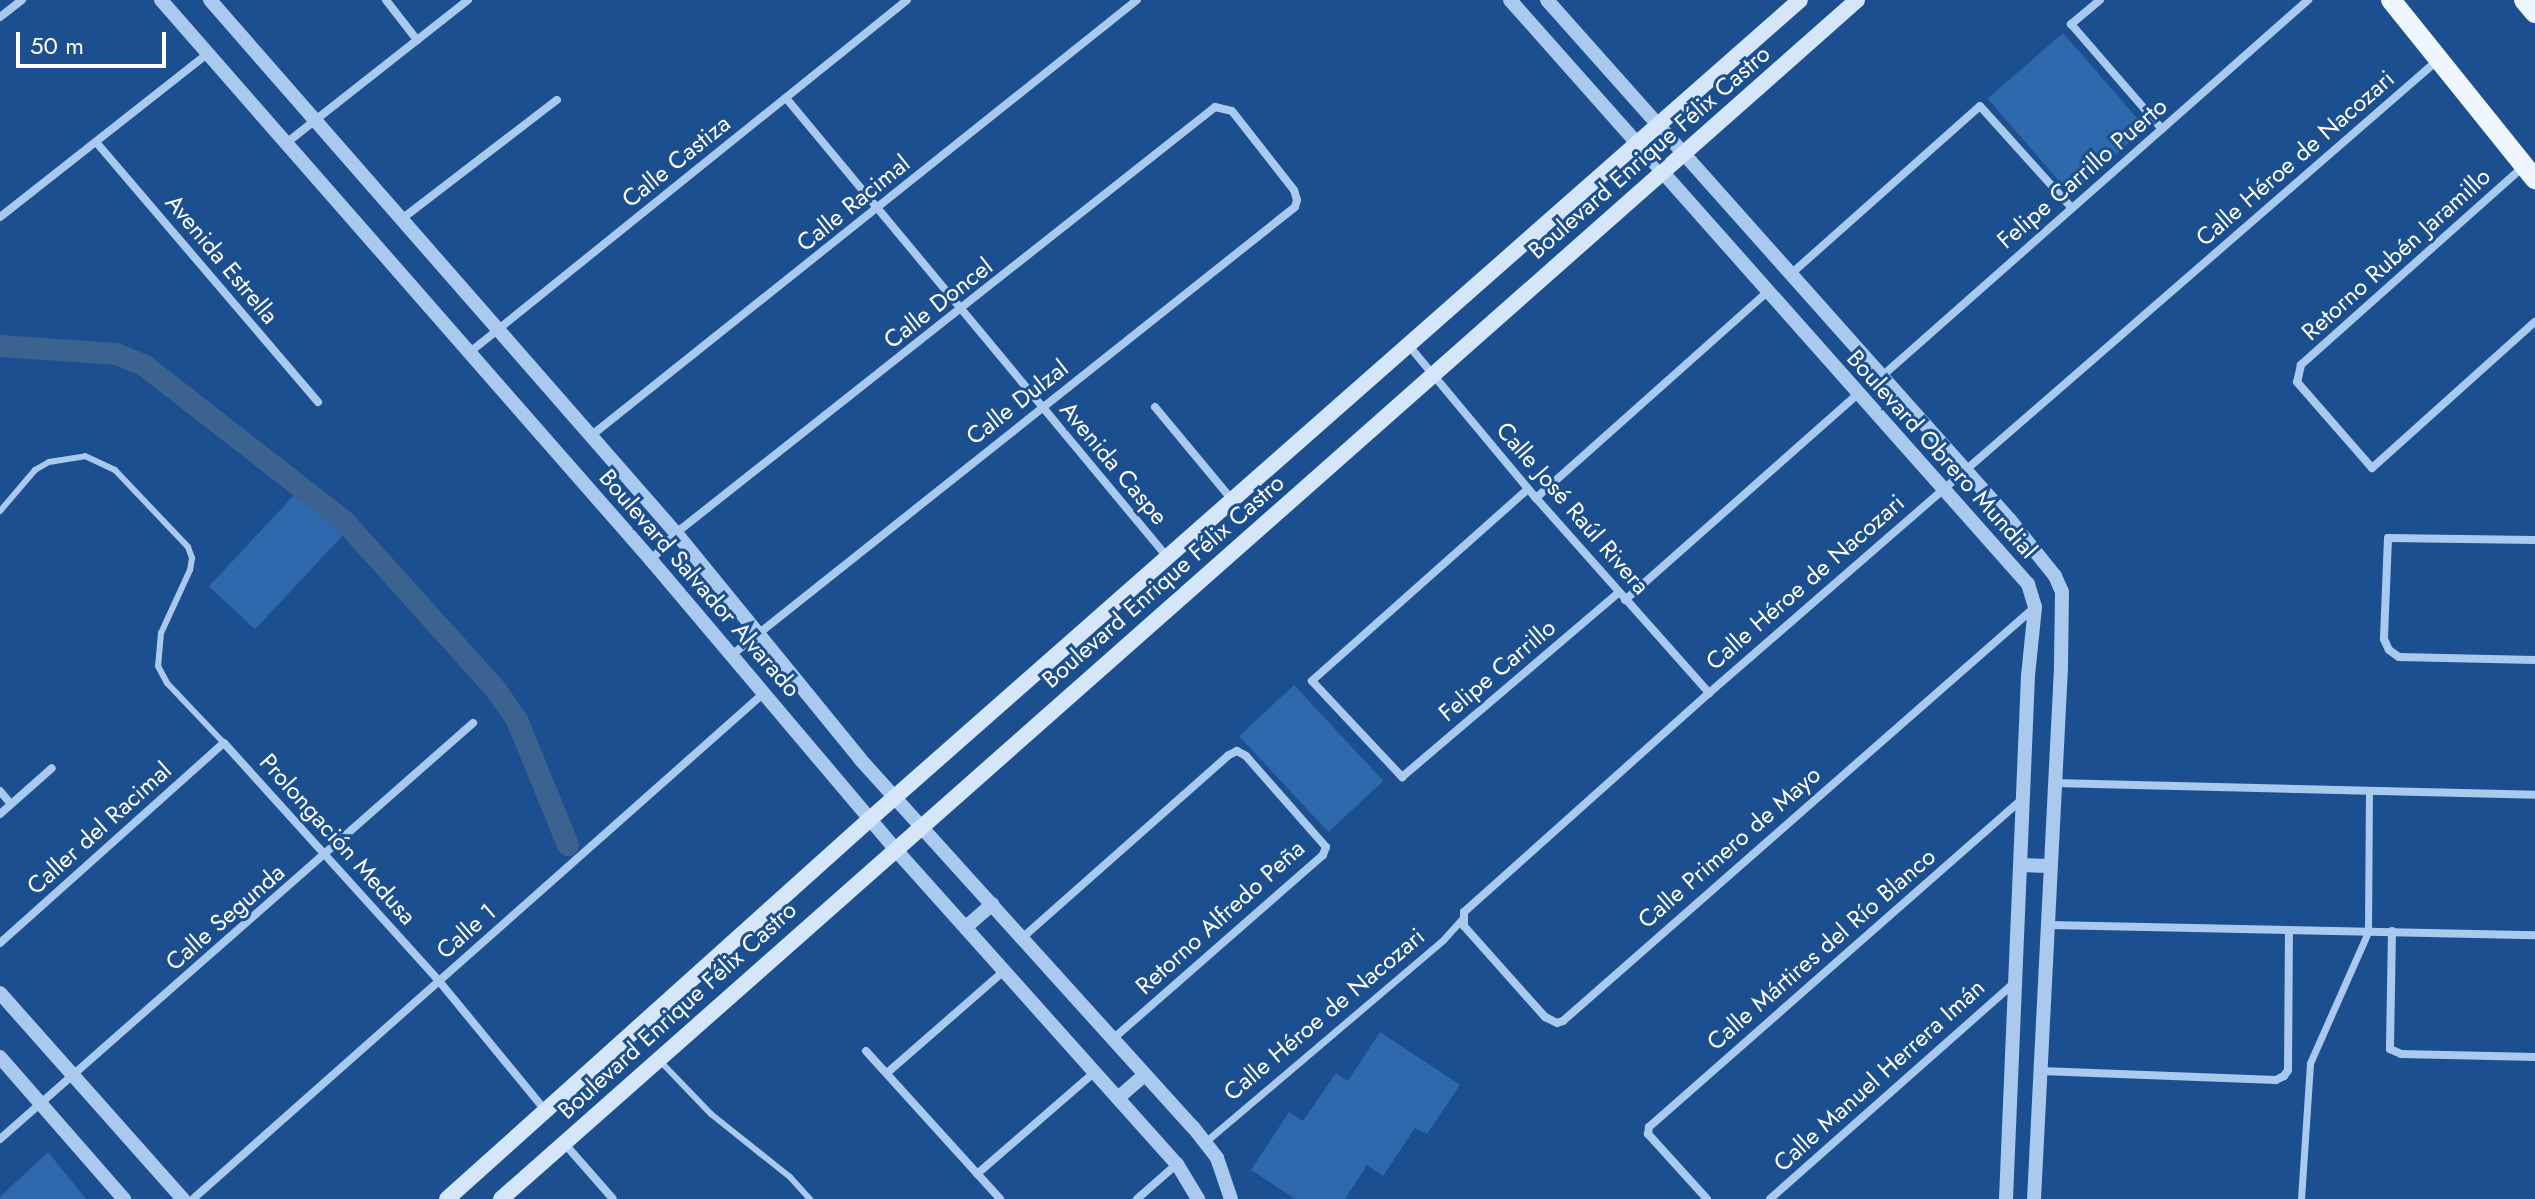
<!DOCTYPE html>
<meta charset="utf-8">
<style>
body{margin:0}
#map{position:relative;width:2535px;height:1199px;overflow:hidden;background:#1b4f8f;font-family:Jost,sans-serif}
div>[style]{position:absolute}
.green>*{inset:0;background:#2e69ad;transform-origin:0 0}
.canal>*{height:22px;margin:-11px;padding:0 11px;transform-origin:11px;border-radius:11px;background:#3c6290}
.service>*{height:6px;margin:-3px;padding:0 3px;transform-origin:3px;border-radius:3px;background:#a9c9ee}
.pedestrian>*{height:7px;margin:-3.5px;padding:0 3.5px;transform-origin:3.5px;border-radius:3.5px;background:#a9c9ee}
.minor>*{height:8px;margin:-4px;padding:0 4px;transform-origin:4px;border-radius:4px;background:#a9c9ee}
.tertiary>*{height:14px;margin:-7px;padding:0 7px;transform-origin:7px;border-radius:7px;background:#a9c9ee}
.secondary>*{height:16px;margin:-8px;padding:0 8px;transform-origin:8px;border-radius:8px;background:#d6e6fa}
.primary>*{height:20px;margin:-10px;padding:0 10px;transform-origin:10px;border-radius:10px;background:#f0f6ff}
span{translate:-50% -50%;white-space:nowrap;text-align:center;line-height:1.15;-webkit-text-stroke:6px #1b4f8f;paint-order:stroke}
.street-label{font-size:24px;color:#fff}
.scale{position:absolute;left:16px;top:32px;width:150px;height:36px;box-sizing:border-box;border:4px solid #fff;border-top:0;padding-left:10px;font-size:24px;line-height:28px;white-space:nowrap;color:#fff;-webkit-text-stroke:6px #1b4f8f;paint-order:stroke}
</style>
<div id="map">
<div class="green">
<div style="left:2063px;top:33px;width:126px;height:100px;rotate:49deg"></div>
<div style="left:297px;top:492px;width:63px;height:129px;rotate:43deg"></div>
<div style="left:1294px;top:685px;width:131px;height:75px;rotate:47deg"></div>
<div style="clip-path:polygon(1380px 1032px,1460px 1085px,1427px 1134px,1415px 1128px,1383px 1176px,1367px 1165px,1345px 1199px,1295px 1199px,1251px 1170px,1289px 1112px,1303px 1121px,1336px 1073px,1348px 1081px)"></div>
<div style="clip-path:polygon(48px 1152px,86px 1199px,0 1199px,0 1197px)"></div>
</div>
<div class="canal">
<div style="left:0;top:346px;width:116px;rotate:3.9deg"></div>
<div style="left:116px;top:354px;width:31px;rotate:22deg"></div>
<div style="left:145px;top:366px;width:252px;rotate:37.9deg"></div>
<div style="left:344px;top:521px;width:227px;rotate:48deg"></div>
<div style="left:496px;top:690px;width:37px;rotate:55deg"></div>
<div style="left:517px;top:720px;width:135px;rotate:67.8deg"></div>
</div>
<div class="service">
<div style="left:0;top:511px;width:54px;rotate:-49.5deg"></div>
<div style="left:35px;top:470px;width:16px;rotate:-30deg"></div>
<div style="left:49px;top:462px;width:36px;rotate:-9deg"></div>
<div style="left:85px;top:456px;width:33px;rotate:25deg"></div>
<div style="left:115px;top:470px;width:106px;rotate:46.5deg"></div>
<div style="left:188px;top:547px;width:12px;rotate:70deg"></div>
<div style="left:192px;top:558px;width:12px;rotate:99deg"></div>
<div style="left:190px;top:570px;width:69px;rotate:114.7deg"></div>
<div style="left:161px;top:633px;width:33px;rotate:95deg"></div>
<div style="left:158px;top:666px;width:19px;rotate:62deg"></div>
<div style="left:167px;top:683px;width:83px;rotate:46.5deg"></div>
<div style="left:660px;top:1061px;width:74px;rotate:46.1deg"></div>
<div style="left:711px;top:1114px;width:101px;rotate:38.6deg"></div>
<div style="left:790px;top:1177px;width:30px;rotate:48deg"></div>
</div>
<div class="pedestrian">
<div style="left:1205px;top:1142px;width:312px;rotate:-40.3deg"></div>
<div style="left:1443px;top:940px;width:28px;rotate:-48deg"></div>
<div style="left:2301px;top:1199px;width:136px;rotate:-86.2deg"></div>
<div style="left:2310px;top:1063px;width:143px;rotate:-66.1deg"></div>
<div style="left:2368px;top:932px;width:142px;rotate:-89.6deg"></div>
</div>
<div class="minor">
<div style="left:386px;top:0;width:51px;rotate:52.2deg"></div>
<div style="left:2100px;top:0;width:38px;rotate:140deg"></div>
<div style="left:2071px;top:24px;width:139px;rotate:49.1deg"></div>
<div style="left:0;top:17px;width:28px;rotate:-38deg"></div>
<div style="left:786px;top:98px;width:598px;rotate:50.29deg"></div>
<div style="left:96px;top:142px;width:342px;rotate:49.5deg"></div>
<div style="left:285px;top:144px;width:233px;rotate:-38.2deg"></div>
<div style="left:2524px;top:166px;width:299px;rotate:138.3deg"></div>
<div style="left:2301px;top:365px;width:17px;rotate:103deg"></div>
<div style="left:2297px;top:382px;width:114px;rotate:48.9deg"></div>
<div style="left:2372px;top:468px;width:219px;rotate:-41.9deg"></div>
<div style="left:0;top:217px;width:263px;rotate:-38.2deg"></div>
<div style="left:403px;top:218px;width:194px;rotate:-37.5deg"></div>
<div style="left:1792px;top:273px;width:251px;rotate:-41.6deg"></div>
<div style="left:1980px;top:106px;width:137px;rotate:48deg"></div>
<div style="left:1410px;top:347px;width:197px;rotate:50.2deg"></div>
<div style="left:1536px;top:498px;width:261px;rotate:48.4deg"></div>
<div style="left:470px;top:352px;width:561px;rotate:-38.85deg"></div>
<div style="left:1881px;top:377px;width:570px;rotate:-41.44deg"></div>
<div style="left:1155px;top:407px;width:122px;rotate:50.3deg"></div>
<div style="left:592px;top:435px;width:697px;rotate:-38.6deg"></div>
<div style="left:1528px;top:489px;width:289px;rotate:138.4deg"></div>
<div style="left:1312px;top:681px;width:132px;rotate:46.8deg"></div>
<div style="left:1402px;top:777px;width:285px;rotate:-40.4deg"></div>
<div style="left:1536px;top:498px;width:311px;rotate:-41.7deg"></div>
<div style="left:2535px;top:540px;width:147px;rotate:-179.2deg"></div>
<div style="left:2388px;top:538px;width:101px;rotate:92.3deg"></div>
<div style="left:2384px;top:639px;width:12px;rotate:66deg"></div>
<div style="left:2389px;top:650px;width:12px;rotate:35deg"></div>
<div style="left:2399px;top:657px;width:136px;rotate:1.3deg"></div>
<div style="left:651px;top:560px;width:37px;rotate:-47deg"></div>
<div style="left:676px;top:533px;width:687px;rotate:-38.32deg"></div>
<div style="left:1215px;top:107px;width:17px;rotate:13deg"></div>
<div style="left:1232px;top:111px;width:100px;rotate:51.9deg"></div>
<div style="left:1294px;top:190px;width:10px;rotate:73deg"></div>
<div style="left:1297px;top:200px;width:7px;rotate:106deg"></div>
<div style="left:1295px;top:207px;width:718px;rotate:141.5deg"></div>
<div style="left:1625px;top:600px;width:312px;rotate:-41.5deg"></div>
<div style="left:2035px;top:607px;width:628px;rotate:138.75deg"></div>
<div style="left:1563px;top:1021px;width:6px;rotate:162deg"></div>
<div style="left:1557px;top:1023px;width:13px;rotate:-153deg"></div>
<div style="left:1545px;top:1017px;width:122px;rotate:-131.7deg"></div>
<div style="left:1464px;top:926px;width:14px;rotate:-90deg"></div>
<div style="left:1464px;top:912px;width:329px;rotate:-41.8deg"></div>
<div style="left:1709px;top:693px;width:965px;rotate:-40.97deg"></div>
<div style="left:2054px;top:783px;width:481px;rotate:1.4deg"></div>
<div style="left:0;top:791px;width:17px;rotate:50deg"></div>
<div style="left:0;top:814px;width:69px;rotate:-41.5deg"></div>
<div style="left:2049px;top:925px;width:486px;rotate:1.2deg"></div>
<div style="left:2392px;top:931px;width:118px;rotate:91deg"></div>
<div style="left:2390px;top:1049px;width:12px;rotate:24deg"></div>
<div style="left:2401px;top:1054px;width:134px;rotate:1.3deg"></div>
<div style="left:1022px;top:938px;width:276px;rotate:-41.5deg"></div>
<div style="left:1229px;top:755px;width:9px;rotate:-27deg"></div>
<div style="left:1237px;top:751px;width:10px;rotate:29deg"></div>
<div style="left:1246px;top:756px;width:121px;rotate:48.7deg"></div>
<div style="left:1326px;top:847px;width:9px;rotate:111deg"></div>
<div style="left:1323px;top:855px;width:279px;rotate:138.8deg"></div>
<div style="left:0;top:943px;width:300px;rotate:-41.8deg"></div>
<div style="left:224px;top:743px;width:321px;rotate:47.9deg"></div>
<div style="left:439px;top:981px;width:167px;rotate:50.6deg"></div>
<div style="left:866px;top:1051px;width:200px;rotate:47.8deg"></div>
<div style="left:2041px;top:1071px;width:235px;rotate:2.2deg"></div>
<div style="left:2276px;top:1080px;width:9px;rotate:-27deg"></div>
<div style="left:2284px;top:1076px;width:7px;rotate:-56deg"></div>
<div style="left:2288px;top:1070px;width:138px;rotate:-89.6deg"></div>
<div style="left:887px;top:1073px;width:157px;rotate:-41.1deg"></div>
<div style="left:0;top:1139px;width:630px;rotate:-41.33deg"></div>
<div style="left:564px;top:1143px;width:74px;rotate:48.8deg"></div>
<div style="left:977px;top:1174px;width:157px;rotate:-40.9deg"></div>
<div style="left:193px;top:1199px;width:764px;rotate:-41.55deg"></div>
<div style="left:1137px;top:1199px;width:53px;rotate:-41.2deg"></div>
<div style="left:1707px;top:1199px;width:88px;rotate:-132.2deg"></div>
<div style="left:1648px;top:1134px;width:7px;rotate:-82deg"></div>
<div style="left:1649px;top:1127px;width:498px;rotate:-41.3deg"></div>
<div style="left:1770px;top:1199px;width:327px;rotate:-41.5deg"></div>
</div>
<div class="tertiary">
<div style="left:161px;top:0;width:744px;rotate:48.81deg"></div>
<div style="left:651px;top:560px;width:378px;rotate:49.8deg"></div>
<div style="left:895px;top:849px;width:423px;rotate:48.2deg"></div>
<div style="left:1177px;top:1164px;width:41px;rotate:59deg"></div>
<div style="left:210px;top:0;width:708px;rotate:48.84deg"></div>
<div style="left:676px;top:533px;width:291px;rotate:50.8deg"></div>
<div style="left:860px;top:759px;width:496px;rotate:47.9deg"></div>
<div style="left:1193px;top:1127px;width:39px;rotate:52deg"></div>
<div style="left:1217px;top:1158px;width:43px;rotate:71.1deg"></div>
<div style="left:1510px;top:0;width:781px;rotate:48.43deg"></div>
<div style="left:2028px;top:584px;width:24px;rotate:73deg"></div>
<div style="left:2035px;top:607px;width:69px;rotate:95.8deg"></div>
<div style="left:2028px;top:676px;width:523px;rotate:92.41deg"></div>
<div style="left:1547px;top:0;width:696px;rotate:48.32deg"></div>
<div style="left:2010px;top:520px;width:72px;rotate:51.2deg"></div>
<div style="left:2055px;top:576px;width:17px;rotate:66deg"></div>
<div style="left:2062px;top:592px;width:76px;rotate:90.8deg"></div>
<div style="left:2061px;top:668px;width:532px;rotate:92.91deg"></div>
<div style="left:2020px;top:865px;width:31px;rotate:2deg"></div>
<div style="left:966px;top:927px;width:35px;rotate:-41deg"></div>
<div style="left:0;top:993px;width:276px;rotate:48.4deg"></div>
<div style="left:0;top:1057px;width:189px;rotate:48.9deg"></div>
<div style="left:1118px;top:1098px;width:35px;rotate:-41deg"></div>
</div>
<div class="secondary">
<div style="left:447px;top:1199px;width:569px;rotate:-41.93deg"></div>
<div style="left:870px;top:819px;width:1239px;rotate:-41.37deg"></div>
<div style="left:501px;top:1199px;width:1810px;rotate:-41.48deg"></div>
</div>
<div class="primary">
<div style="left:2391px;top:0;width:230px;rotate:51.2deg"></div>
<div style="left:2524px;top:0;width:17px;rotate:50deg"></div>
</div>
<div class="street-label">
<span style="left:1649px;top:152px;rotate:-41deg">Boulevard Enrique Félix Castro</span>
<span style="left:2295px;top:158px;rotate:-41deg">Calle Héroe de Nacozari</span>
<span style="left:676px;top:161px;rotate:-39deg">Calle Castiza</span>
<span style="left:2082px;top:173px;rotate:-41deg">Felipe Carrillo Puerto</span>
<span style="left:853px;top:203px;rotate:-39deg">Calle Racimal</span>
<span style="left:2396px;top:254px;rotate:-42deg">Retorno Rubén Jaramillo</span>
<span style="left:222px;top:259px;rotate:50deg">Avenida Estrella</span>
<span style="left:938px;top:303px;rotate:-38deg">Calle Doncel</span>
<span style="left:1017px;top:402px;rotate:-38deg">Calle Dulzal</span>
<span style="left:1942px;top:454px;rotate:48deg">Boulevard Obrero Mundial</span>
<span style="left:1114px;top:463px;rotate:50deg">Avenida Caspe</span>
<span style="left:1573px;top:508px;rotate:49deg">Calle José Raúl Rivera</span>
<span style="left:1163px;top:581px;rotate:-41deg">Boulevard Enrique Félix Castro</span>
<span style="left:1805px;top:582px;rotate:-41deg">Calle Héroe de Nacozari</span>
<span style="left:700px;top:583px;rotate:49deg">Boulevard Salvador Alvarado</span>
<span style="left:1497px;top:670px;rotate:-40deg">Felipe Carrillo</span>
<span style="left:99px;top:828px;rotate:-42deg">Caller del Racimal</span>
<span style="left:338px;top:839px;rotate:48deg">Prolongación Medusa</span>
<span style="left:1729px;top:847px;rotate:-41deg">Calle Primero de Mayo</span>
<span style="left:225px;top:917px;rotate:-41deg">Calle Segunda</span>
<span style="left:1220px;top:917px;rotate:-42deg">Retorno Alfredo Peña</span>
<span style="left:466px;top:931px;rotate:-41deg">Calle 1</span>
<span style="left:1821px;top:949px;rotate:-41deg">Calle Mártires del Río Blanco</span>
<span style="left:677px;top:1010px;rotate:-42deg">Boulevard Enrique Félix Castro</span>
<span style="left:1324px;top:1014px;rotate:-40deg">Calle Héroe de Nacozari</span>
<span style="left:1879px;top:1075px;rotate:-42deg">Calle Manuel Herrera Imán</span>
</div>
<div class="scale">50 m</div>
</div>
